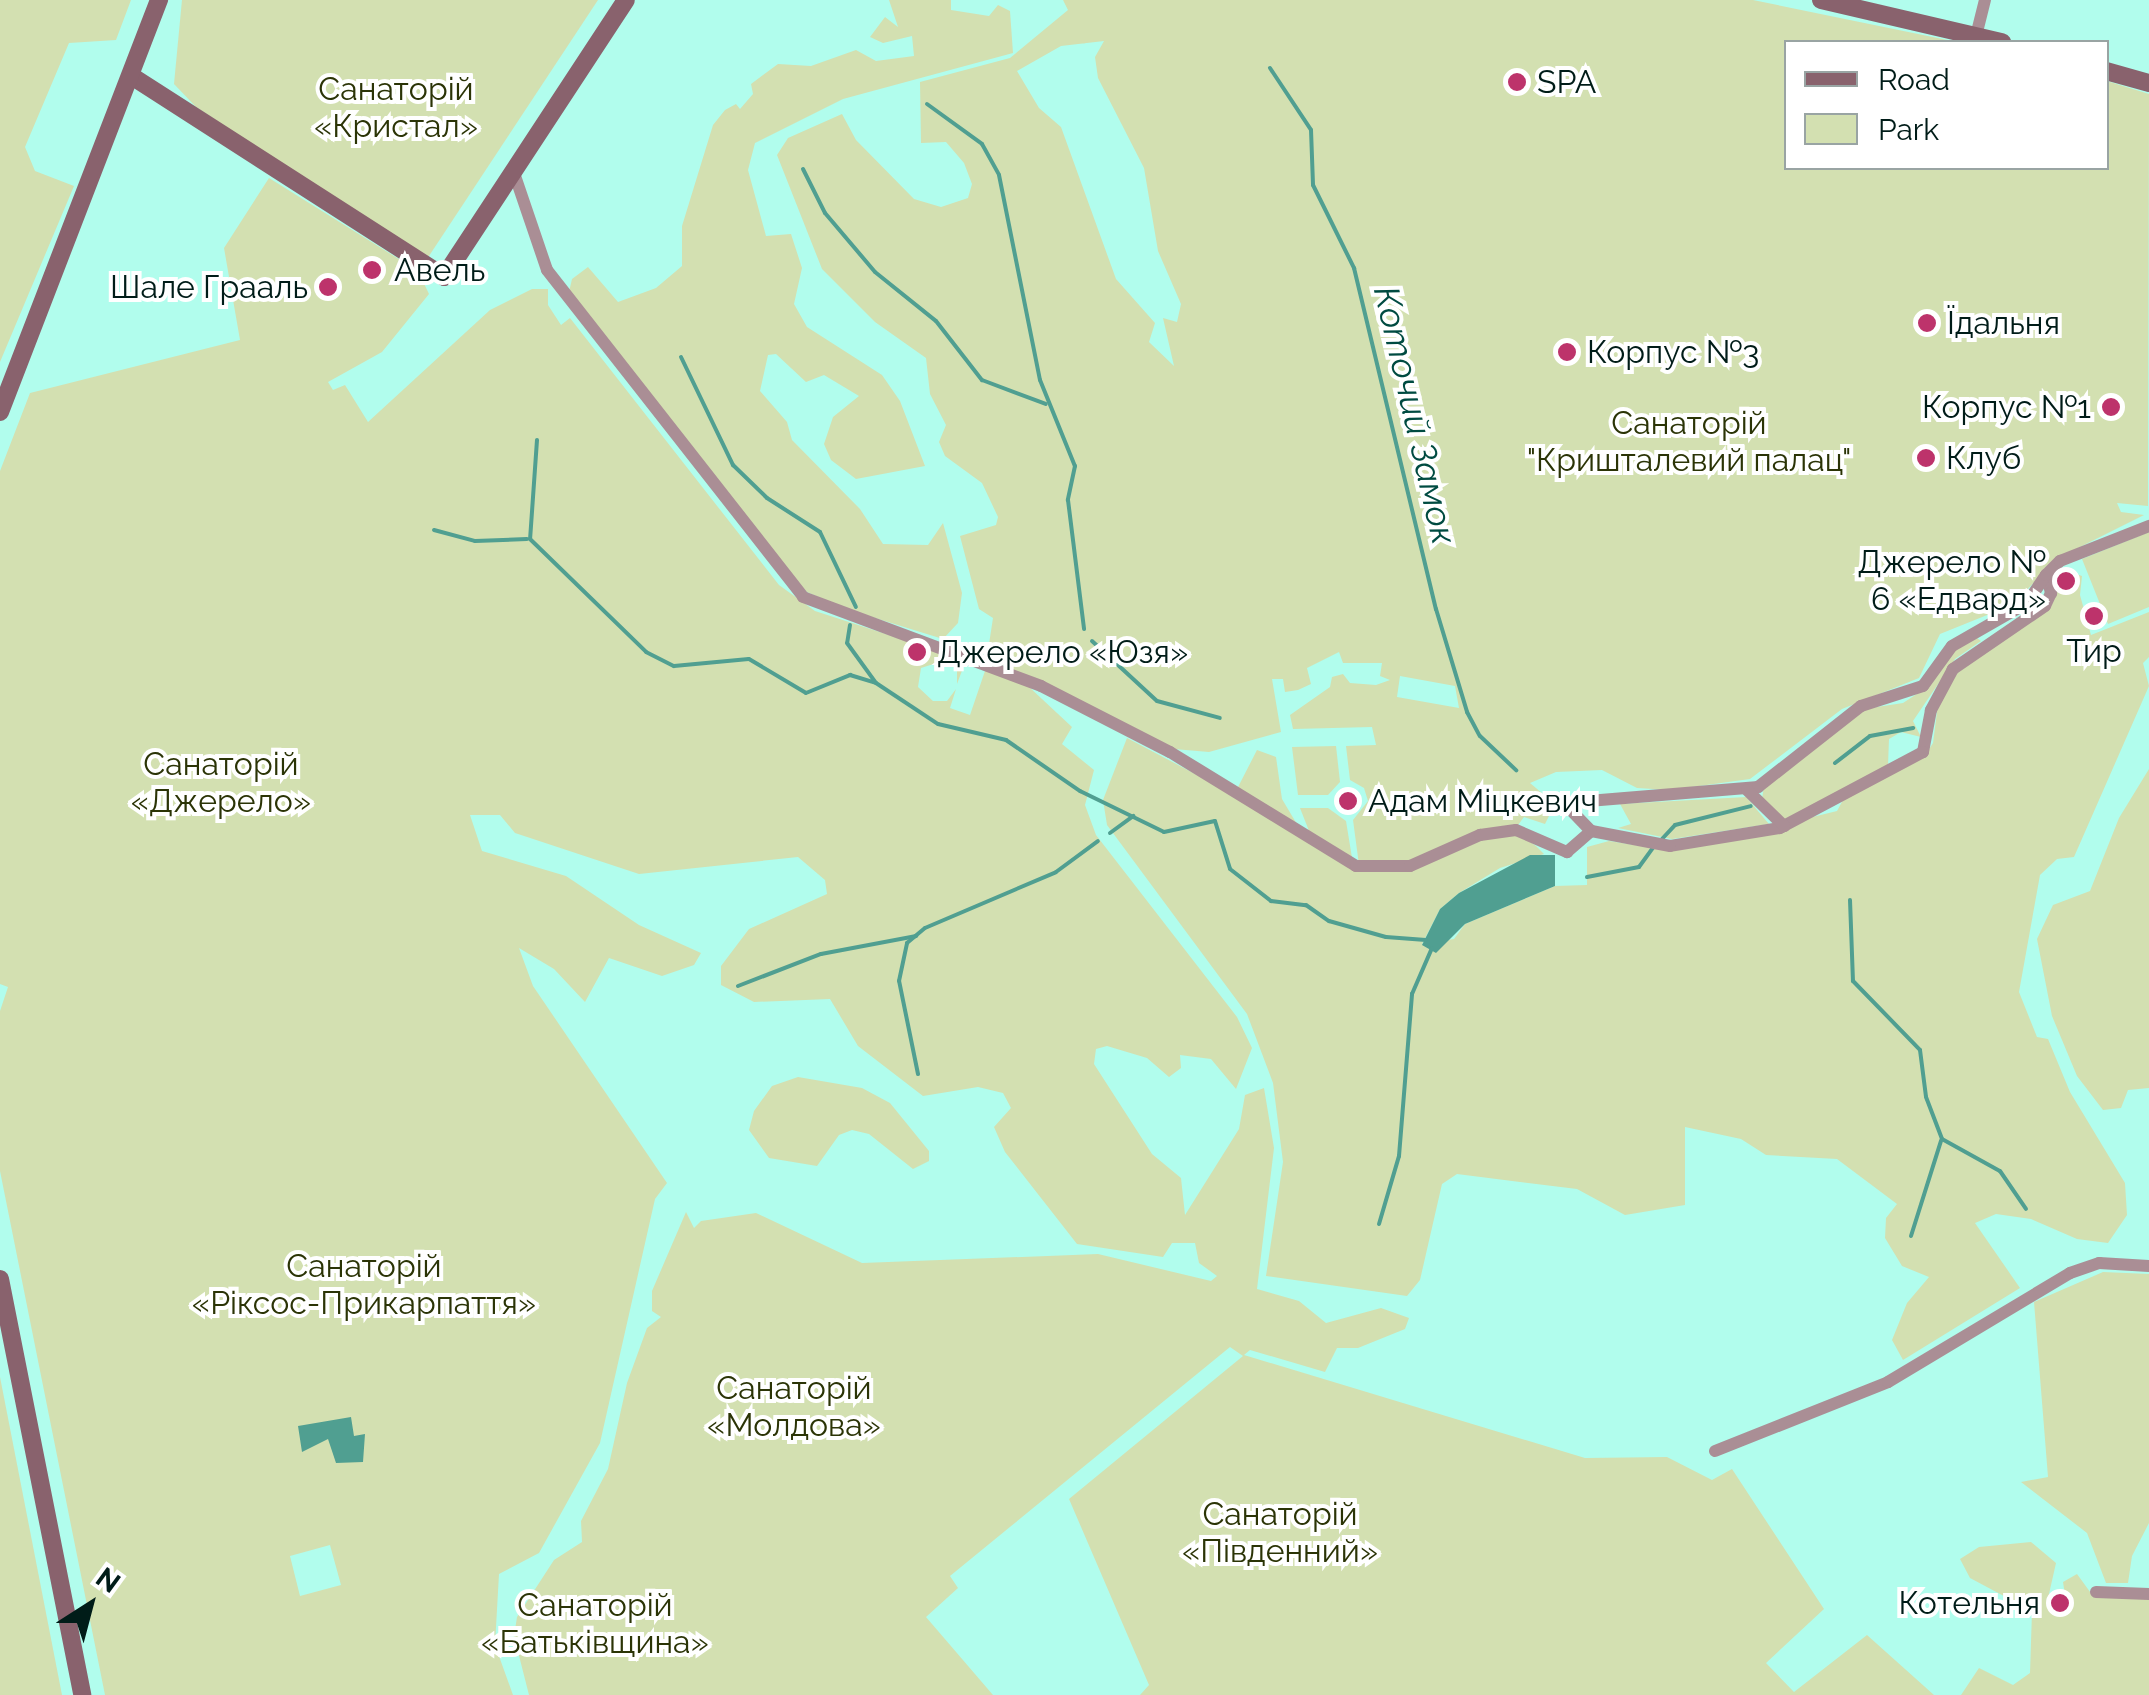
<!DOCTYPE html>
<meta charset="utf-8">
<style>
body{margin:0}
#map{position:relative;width:2149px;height:1695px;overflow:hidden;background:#b1fded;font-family:Raleway,sans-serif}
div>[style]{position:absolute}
.green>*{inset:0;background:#d3e0b1}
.water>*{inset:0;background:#509f91}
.stream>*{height:4px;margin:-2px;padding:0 2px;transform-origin:2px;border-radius:2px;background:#509f91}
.street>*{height:12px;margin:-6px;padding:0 6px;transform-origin:6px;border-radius:6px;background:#aa8e95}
.secondary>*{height:18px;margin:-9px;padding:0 9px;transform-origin:9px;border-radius:9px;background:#89626d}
.dots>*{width:28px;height:28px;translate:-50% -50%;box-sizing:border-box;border:5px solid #fff;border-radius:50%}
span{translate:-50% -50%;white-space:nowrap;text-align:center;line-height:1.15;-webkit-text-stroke:8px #fff;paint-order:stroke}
.poi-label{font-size:32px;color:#001c18}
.left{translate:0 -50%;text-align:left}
.right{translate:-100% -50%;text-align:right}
.park-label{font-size:32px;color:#2b3406}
.water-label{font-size:35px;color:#004b41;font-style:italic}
.legend{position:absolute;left:1784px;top:40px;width:325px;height:130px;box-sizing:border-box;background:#fff;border:2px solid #99a4a3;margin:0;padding:12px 18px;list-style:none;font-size:30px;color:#001c18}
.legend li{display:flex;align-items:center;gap:20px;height:50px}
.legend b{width:50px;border:2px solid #99a4a3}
.north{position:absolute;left:40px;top:1555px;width:100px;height:100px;-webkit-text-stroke:8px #fff;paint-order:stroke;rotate:36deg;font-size:28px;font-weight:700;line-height:40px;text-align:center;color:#001c18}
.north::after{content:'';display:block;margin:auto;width:35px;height:45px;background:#001c18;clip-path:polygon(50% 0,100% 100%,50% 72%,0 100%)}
</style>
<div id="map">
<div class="green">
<div style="clip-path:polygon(0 0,131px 0,116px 40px,69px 43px,25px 147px,35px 171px,74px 186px,0 362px)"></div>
<div style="clip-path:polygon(182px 0,598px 0,427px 259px,196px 107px,174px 84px)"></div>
<div style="clip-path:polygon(889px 0,951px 0,951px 10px,989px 16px,998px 5px,1010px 11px,1013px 53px,843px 99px,755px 143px,748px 170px,766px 236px,791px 234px,802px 268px,794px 304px,807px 327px,882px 375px,900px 401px,925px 466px,856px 479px,831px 460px,824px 444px,833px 417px,859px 396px,824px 375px,806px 382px,776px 354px,768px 355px,760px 391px,787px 422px,792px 440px,860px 509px,883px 544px,928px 545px,943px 523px,962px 593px,958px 623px,943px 639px,846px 609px,807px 592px,785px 571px,569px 292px,572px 279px,588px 267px,618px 302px,656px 288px,682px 266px,682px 226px,713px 125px,725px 110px,736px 104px,740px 109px,753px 94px,751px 84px,778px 64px,811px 66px,856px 50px,876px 61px,914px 56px,912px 36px,883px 43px,870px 37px,885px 17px,898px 27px)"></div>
<div style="clip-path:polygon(evenodd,1063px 0,1753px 0,1957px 42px,1786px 42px,1786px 168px,2106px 168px,2107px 81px,2149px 94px,2148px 506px,2117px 503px,2121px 512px,2144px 515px,2058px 558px,2012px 605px,1940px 634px,1919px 678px,1842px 709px,1750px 779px,1670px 790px,1637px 788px,1602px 770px,1556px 772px,1530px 783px,1555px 804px,1545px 824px,1524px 817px,1515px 829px,1410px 864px,1359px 865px,1353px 820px,1368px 801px,1364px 788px,1350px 780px,1346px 746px,1376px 745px,1372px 727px,1293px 729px,1290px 715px,1330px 687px,1332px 677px,1343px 674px,1350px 683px,1376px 685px,1390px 680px,1380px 676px,1382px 663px,1343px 663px,1339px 652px,1307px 668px,1311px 684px,1298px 690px,1285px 692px,1283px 679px,1272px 679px,1281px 732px,1209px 752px,1174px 749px,987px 657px,993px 618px,979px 609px,960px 536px,996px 525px,998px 517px,982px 483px,945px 456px,939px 442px,946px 425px,930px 394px,926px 358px,875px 322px,822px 269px,777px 155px,788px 138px,842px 114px,856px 140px,914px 199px,941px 207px,968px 198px,972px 184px,964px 163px,946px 142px,921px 143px,920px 82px,1010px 58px,1068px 10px,1063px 0,1104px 41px,1095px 57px,1098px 78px,1144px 168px,1158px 251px,1181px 304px,1177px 322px,1163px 318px,1174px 366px,1149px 342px,1155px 323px,1116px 279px,1061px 127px,1039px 108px,1017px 71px,1061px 46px,1104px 41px,1063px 0,1400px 676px,1455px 686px,1459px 708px,1397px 697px,1400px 676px)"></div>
<div style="clip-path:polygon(evenodd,269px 178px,418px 271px,429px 294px,382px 352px,328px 382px,333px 390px,345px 385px,368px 422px,490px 310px,532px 289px,548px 289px,548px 305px,561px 325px,570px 318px,779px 585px,815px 611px,966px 660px,957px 684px,957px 670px,946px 660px,921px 668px,918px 687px,933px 701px,947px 701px,956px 689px,950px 708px,970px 715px,986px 668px,1027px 685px,1072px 727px,1062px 744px,1094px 770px,1085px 805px,1096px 835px,1237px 1017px,1252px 1048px,1236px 1089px,1211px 1059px,1180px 1055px,1181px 1068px,1169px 1077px,1147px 1058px,1107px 1046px,1096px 1049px,1094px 1064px,1152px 1154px,1181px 1178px,1185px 1215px,1239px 1129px,1245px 1095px,1264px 1088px,1274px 1148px,1257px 1289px,1299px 1301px,1326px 1323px,1381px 1308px,1409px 1318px,1405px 1329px,1358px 1348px,1337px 1348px,1325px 1372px,1250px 1350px,1244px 1355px,1585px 1458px,1667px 1457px,1712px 1480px,1732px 1469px,1824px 1609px,1766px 1663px,1794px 1692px,1867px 1635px,1934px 1695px,1140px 1695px,1149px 1685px,1069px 1499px,1243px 1356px,1230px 1347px,950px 1576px,958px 1588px,926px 1617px,993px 1695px,529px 1695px,514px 1636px,517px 1617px,554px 1560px,582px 1542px,581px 1521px,608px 1469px,627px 1383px,647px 1328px,661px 1317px,652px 1311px,652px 1291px,686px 1212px,694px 1228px,701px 1221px,756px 1213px,862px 1263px,1098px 1254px,1211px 1281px,1217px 1276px,1199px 1263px,1195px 1243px,1172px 1243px,1163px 1257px,1077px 1244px,1005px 1152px,994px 1127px,1011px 1108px,1003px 1093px,978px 1087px,923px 1096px,858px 1046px,830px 999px,754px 1002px,721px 985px,721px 966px,749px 929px,827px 894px,825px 880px,798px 857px,639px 874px,515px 833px,500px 815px,470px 815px,482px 851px,566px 876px,639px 925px,701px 953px,694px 965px,662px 976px,609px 958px,585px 1002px,554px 969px,519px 948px,533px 986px,667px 1183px,655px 1199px,600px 1443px,539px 1553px,499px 1574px,495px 1645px,513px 1695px,105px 1695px,0 1171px,0 1011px,8px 987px,0 984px,0 471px,30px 393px,240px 340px,224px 248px,269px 178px,330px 1545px,341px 1585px,300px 1596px,290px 1556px,330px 1545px)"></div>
<div style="clip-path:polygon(2149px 532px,2149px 607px,2108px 624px,2082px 559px)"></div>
<div style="clip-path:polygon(2059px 568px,2082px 576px,2080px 595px,2091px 635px,2149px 612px,2149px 657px,2143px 663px,2149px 686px,2074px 857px,2057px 859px,2040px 875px,2019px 992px,2037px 1037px,2048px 1039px,2070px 1092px,2125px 1183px,2127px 1215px,2108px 1243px,2077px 1239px,2031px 1219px,1996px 1214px,1975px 1223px,2020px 1288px,1903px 1360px,1892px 1340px,1907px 1303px,1929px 1277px,1902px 1266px,1885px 1238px,1886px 1218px,1897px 1204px,1837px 1159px,1766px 1155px,1741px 1139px,1685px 1127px,1685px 1205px,1625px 1215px,1577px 1189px,1457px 1174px,1442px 1184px,1420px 1280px,1407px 1296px,1266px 1276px,1283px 1162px,1273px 1083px,1247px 1014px,1107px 825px,1103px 800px,1127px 738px,1269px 813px,1342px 864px,1381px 870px,1481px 836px,1519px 834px,1536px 846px,1544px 854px,1500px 868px,1459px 893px,1440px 909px,1422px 944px,1454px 939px,1465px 924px,1555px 886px,1587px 885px,1587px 847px,1609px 841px,1673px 851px,1837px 811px,1843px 800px,1924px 757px,1933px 743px,1938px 704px,1957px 673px,2049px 606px,2050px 581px)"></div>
<div style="clip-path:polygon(1977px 638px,1981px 641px,1955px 659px,1913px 721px,1921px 737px,1901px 732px,1889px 739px,1888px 766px,1785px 820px,1762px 799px,1764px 786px,1864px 709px,1903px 703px,1926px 688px,1951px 652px)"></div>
<div style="clip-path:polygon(1336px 746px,1340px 782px,1328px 795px,1298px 795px,1292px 747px)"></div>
<div style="clip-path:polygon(1257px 750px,1276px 757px,1282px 799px,1301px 831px,1237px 789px)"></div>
<div style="clip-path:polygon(2149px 769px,2149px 1088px,2128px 1090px,2121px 1108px,2103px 1110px,2077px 1076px,2052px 1016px,2037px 939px,2053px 905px,2090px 891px,2119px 818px)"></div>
<div style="clip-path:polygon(1746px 797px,1769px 824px,1672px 839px,1618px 828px,1631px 824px,1620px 804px)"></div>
<div style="clip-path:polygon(1300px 808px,1328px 808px,1346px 821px,1353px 864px,1311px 836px)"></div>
<div style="clip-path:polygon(798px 1077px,862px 1088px,890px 1103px,929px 1151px,929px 1161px,913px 1169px,869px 1134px,852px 1130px,839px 1135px,817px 1166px,769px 1158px,749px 1130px,754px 1111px,772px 1086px)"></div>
<div style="clip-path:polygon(2103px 1272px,2149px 1274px,2149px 1523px,2132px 1556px,2128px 1583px,2106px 1583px,2087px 1533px,2021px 1482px,2048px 1477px,2034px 1302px)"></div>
<div style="clip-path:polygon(0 1377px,62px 1695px,0 1695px)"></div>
<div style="clip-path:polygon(2031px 1542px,2056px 1563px,2049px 1594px,2065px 1595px,2063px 1582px,2077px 1574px,2093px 1596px,2149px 1598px,2149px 1695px,1961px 1695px,1979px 1668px,2013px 1685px,2030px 1673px,2032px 1611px,1970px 1578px,1960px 1559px,1979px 1547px)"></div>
</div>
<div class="water">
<div style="clip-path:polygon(1530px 855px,1555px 855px,1555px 886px,1465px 924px,1436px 953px,1422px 945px,1440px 909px,1459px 893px)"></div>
<div style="clip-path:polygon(351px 1417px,354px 1436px,365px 1434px,363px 1462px,336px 1463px,328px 1439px,302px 1452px,298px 1426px)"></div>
</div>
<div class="stream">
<div style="left:1270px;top:68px;width:74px;rotate:56.5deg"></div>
<div style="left:1311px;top:130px;width:55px;rotate:87.9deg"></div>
<div style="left:1313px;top:185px;width:93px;rotate:63.7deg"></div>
<div style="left:1354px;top:268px;width:351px;rotate:76.5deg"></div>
<div style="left:1436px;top:609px;width:108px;rotate:73.2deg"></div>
<div style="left:1467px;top:712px;width:27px;rotate:62deg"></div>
<div style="left:1480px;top:736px;width:50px;rotate:43.4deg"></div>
<div style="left:927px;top:104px;width:68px;rotate:36deg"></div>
<div style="left:982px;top:144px;width:35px;rotate:61deg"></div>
<div style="left:999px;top:175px;width:209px;rotate:78.7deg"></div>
<div style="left:1040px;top:380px;width:93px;rotate:67.9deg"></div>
<div style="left:1075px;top:466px;width:35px;rotate:102deg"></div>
<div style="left:1068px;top:500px;width:130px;rotate:82.9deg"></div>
<div style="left:803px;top:169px;width:49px;rotate:63.4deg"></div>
<div style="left:825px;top:213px;width:77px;rotate:49.7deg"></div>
<div style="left:875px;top:272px;width:78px;rotate:38.8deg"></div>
<div style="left:936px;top:321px;width:75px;rotate:52.1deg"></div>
<div style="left:982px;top:380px;width:68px;rotate:20.6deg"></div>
<div style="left:681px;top:357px;width:120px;rotate:64.3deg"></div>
<div style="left:733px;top:465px;width:47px;rotate:44.1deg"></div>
<div style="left:767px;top:498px;width:63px;rotate:32.7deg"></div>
<div style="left:820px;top:532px;width:83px;rotate:64.4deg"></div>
<div style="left:537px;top:440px;width:99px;rotate:94deg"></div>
<div style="left:530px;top:539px;width:162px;rotate:44.2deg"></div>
<div style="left:646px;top:652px;width:31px;rotate:27deg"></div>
<div style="left:674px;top:666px;width:75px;rotate:-5.3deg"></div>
<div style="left:749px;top:659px;width:66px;rotate:30.8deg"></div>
<div style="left:806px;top:693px;width:48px;rotate:-22.2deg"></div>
<div style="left:850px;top:675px;width:27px;rotate:17deg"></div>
<div style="left:876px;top:683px;width:74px;rotate:33.5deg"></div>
<div style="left:938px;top:724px;width:70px;rotate:13.2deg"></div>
<div style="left:1006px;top:740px;width:90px;rotate:34.6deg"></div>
<div style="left:1080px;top:791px;width:93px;rotate:26deg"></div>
<div style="left:1164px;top:832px;width:52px;rotate:-12.2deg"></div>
<div style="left:1215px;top:821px;width:50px;rotate:72.6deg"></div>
<div style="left:1230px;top:869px;width:52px;rotate:38deg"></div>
<div style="left:1271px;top:901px;width:35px;rotate:7deg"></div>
<div style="left:1306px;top:905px;width:28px;rotate:35deg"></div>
<div style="left:1329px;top:921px;width:59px;rotate:15.7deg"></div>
<div style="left:1386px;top:937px;width:40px;rotate:4.3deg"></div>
<div style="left:434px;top:530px;width:42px;rotate:15deg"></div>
<div style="left:475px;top:541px;width:52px;rotate:-2.2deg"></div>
<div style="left:850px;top:625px;width:18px;rotate:99deg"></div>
<div style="left:847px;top:643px;width:49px;rotate:54.1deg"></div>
<div style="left:1092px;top:641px;width:88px;rotate:42.7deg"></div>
<div style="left:1157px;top:701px;width:65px;rotate:15.1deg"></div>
<div style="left:1835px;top:763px;width:44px;rotate:-37.6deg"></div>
<div style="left:1870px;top:736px;width:44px;rotate:-10.5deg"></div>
<div style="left:1110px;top:833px;width:29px;rotate:-36deg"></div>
<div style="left:1662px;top:839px;width:19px;rotate:-47deg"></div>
<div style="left:1675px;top:825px;width:78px;rotate:-14deg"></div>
<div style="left:1587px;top:877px;width:53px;rotate:-10.9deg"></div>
<div style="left:1639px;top:867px;width:27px;rotate:-54deg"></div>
<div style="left:1850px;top:900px;width:81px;rotate:87.9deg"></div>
<div style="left:1853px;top:981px;width:96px;rotate:45.8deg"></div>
<div style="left:1920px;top:1050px;width:47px;rotate:82.7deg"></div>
<div style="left:1926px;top:1097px;width:45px;rotate:69.1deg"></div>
<div style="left:1942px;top:1139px;width:66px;rotate:28.9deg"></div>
<div style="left:2000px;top:1171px;width:46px;rotate:55.6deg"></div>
<div style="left:738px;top:986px;width:89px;rotate:-21.1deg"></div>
<div style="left:821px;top:954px;width:97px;rotate:-10.7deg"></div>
<div style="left:918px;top:1074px;width:95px;rotate:-101.5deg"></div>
<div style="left:899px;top:981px;width:39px;rotate:-78deg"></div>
<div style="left:907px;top:943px;width:23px;rotate:-40deg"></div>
<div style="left:925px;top:928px;width:142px;rotate:-23.1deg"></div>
<div style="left:1056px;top:872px;width:52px;rotate:-36.4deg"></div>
<div style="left:1379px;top:1224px;width:71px;rotate:-73.6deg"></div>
<div style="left:1399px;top:1156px;width:163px;rotate:-85.4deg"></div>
<div style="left:1412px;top:994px;width:50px;rotate:-66.5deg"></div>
<div style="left:1911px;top:1236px;width:100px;rotate:-72.5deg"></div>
</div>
<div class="street">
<div style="left:1976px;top:36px;width:37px;rotate:-76deg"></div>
<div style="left:514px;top:173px;width:102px;rotate:71.2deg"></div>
<div style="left:547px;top:270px;width:415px;rotate:51.9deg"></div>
<div style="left:803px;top:597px;width:254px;rotate:20.5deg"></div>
<div style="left:1041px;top:686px;width:145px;rotate:27.1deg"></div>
<div style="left:1170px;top:752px;width:218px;rotate:31.5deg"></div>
<div style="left:1356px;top:866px;width:54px"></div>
<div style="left:1410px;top:866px;width:77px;rotate:-23.9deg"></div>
<div style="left:1480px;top:835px;width:36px;rotate:-8deg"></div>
<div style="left:1516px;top:830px;width:56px;rotate:23.3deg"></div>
<div style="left:1567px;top:852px;width:32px;rotate:-41deg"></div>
<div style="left:2046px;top:575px;width:19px;rotate:74deg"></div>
<div style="left:2051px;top:593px;width:14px;rotate:115deg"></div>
<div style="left:2045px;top:606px;width:112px;rotate:145.6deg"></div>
<div style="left:1953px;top:669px;width:47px;rotate:118.2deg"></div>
<div style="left:1931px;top:710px;width:43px;rotate:100.8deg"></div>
<div style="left:1923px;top:752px;width:162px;rotate:152deg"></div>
<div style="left:1780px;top:828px;width:111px;rotate:170.7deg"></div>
<div style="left:1670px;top:846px;width:80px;rotate:-169.2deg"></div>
<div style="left:1591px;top:831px;width:39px;rotate:-134deg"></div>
<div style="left:1564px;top:803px;width:195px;rotate:-4.7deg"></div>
<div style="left:1758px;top:787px;width:131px;rotate:-38.2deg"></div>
<div style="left:1861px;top:706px;width:65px;rotate:-17.9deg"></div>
<div style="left:1923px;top:686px;width:49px;rotate:-54.1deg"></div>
<div style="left:1952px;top:646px;width:86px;rotate:-29.8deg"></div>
<div style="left:2027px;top:603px;width:34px;rotate:-56deg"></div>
<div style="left:2046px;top:575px;width:20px;rotate:-45deg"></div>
<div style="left:2060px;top:561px;width:96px;rotate:-21.5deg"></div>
<div style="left:1747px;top:790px;width:52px;rotate:44.2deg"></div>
<div style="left:1715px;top:1451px;width:186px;rotate:-21.7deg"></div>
<div style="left:1888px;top:1382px;width:212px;rotate:-30.9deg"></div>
<div style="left:2070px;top:1273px;width:31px;rotate:-19deg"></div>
<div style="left:2099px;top:1263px;width:50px;rotate:3.4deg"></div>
<div style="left:2096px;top:1592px;width:53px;rotate:2.2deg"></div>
</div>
<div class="secondary">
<div style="left:1821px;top:0;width:186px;rotate:13.1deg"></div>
<div style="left:2106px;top:71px;width:45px;rotate:15.6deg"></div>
<div style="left:133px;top:77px;width:370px;rotate:32.7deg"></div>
<div style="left:444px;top:277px;width:331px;rotate:-56.7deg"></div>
<div style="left:0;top:412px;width:442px;rotate:-68.9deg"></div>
<div style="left:0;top:1279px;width:424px;rotate:78.8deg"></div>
</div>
<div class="dots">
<div style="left:1517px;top:82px;background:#bd336b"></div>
<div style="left:372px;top:270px;background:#bd336b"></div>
<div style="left:328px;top:287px;background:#bd336b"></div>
<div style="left:1927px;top:323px;background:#bd336b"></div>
<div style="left:1567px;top:352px;background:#bd336b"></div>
<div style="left:2111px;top:407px;background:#bd336b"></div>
<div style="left:1926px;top:458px;background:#bd336b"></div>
<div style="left:2066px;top:581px;background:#bd336b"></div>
<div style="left:2094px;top:616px;background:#bd336b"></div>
<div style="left:917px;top:652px;background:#bd336b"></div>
<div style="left:1348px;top:801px;background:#bd336b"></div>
<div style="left:2060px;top:1603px;background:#bd336b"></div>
</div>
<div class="poi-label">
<span class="left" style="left:1537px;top:82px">SPA</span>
<span class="left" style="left:394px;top:270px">Авель</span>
<span class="right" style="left:308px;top:287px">Шале Грааль</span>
<span class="left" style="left:1947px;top:323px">Їдальня</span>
<span class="left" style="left:1587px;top:352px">Корпус №3</span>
<span class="right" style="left:2091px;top:407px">Корпус №1</span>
<span class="left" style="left:1946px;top:458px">Клуб</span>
<span class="right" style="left:2046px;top:581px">Джерело №<br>6 «Едвард»</span>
<span style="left:2094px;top:651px">Тир</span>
<span class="left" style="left:937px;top:652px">Джерело «Юзя»</span>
<span class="left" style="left:1368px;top:801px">Адам Міцкевич</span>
<span class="right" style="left:2040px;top:1603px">Котельня</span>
</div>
<div class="park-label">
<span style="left:396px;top:108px">Санаторій<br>«Кристал»</span>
<span style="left:1689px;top:442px">Санаторій<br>"Кришталевий палац"</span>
<span style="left:221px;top:783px">Санаторій<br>«Джерело»</span>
<span style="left:364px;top:1285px">Санаторій<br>«Ріксос-Прикарпаття»</span>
<span style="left:794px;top:1407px">Санаторій<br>«Молдова»</span>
<span style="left:1280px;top:1533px">Санаторій<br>«Південний»</span>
<span style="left:595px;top:1624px">Санаторій<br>«Батьківщина»</span>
</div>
<div class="water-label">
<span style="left:1415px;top:415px;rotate:77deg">Коточий Замок</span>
</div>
<ul class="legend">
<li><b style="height:12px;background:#89626d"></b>Road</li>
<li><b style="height:28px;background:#d3e0b1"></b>Park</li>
</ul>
<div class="north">N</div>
</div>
